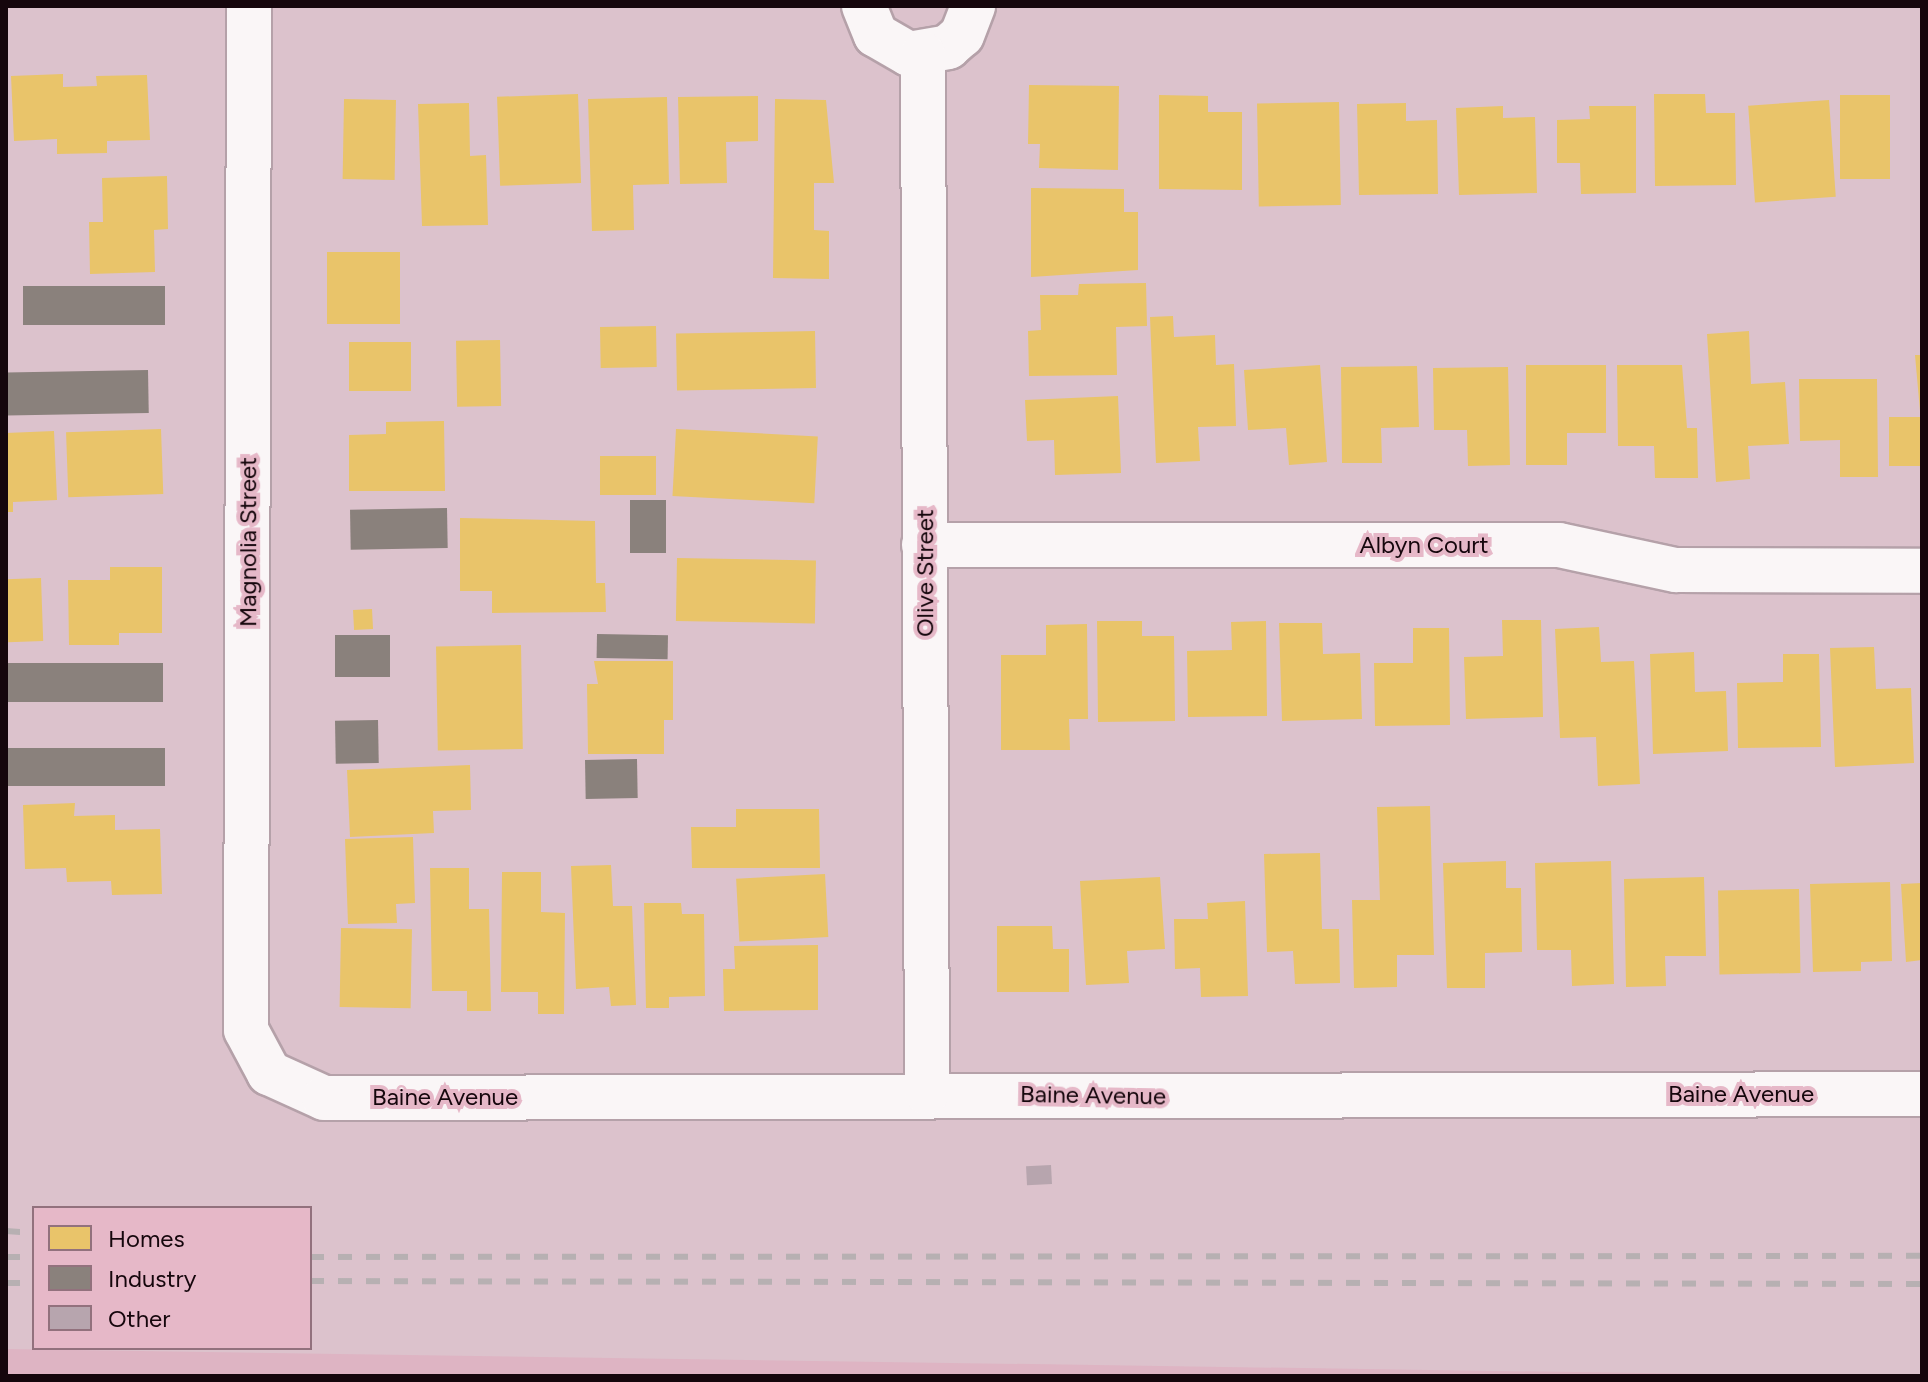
<!DOCTYPE html>
<style>
body{margin:0}
#map{position:relative;width:1928px;height:1382px;overflow:hidden;background:#dcc2cc;font-family:Figtree,sans-serif}
div>[style]{position:absolute}
.built>*{inset:0;background:#deb4c3}
.homes>*{inset:0;background:#e9c46a;transform-origin:0 0}
.industry>*{inset:0;background:#8a817c;transform-origin:0 0}
.building>*{inset:0;background:#b7a5ae;transform-origin:0 0}
.roads{filter:drop-shadow(2px 0 #b5a1a9) drop-shadow(-2px 0 #b5a1a9) drop-shadow(0 2px #b5a1a9) drop-shadow(0 -2px #b5a1a9)}
.minor>*{height:44px;margin:-22px;padding:0 22px;transform-origin:22px;border-radius:22px;background:#faf6f7}
.rail>*{height:6px;margin-top:-3px;transform-origin:0;background:repeating-linear-gradient(90deg,#b7b0b2 0 14px,transparent 0 28px)}
span{translate:-50% -50%;white-space:nowrap;text-align:center;line-height:1.15;-webkit-text-stroke:8px #e6b8c8;paint-order:stroke}
.street-label{font-size:24px;color:#15060c}
.frame{position:absolute;inset:0;border:8px solid #15060c;pointer-events:none}
.legend{position:absolute;left:32px;top:1206px;width:280px;height:144px;box-sizing:border-box;background:#e6b8c8;border:2px solid #92717d;margin:0;padding:10px 14px;list-style:none;font-size:24px;color:#15060c}
.legend li{display:flex;align-items:center;gap:16px;height:40px}
.legend b{width:40px;border:2px solid #92717d}
</style>
<div id="map">
<div class="built">
<div style="clip-path:polygon(6px 1349px,1840px 1376px,6px 1376px)"></div>
</div>
<div class="homes">
<div style="clip-path:polygon(63px 74px,63px 87px,97px 86px,96px 76px,147px 75px,150px 140px,107px 141px,107px 153px,57px 154px,57px 139px,14px 141px,11px 76px)"></div>
<div style="clip-path:polygon(1029px 85px,1119px 86px,1118px 170px,1039px 168px,1040px 144px,1028px 144px)"></div>
<div style="left:578px;top:94px;width:89px;height:81px;rotate:88deg"></div>
<div style="clip-path:polygon(1654px 94px,1705px 94px,1706px 113px,1735px 113px,1736px 185px,1655px 186px)"></div>
<div style="clip-path:polygon(1159px 95px,1208px 96px,1208px 112px,1242px 112px,1242px 190px,1159px 189px)"></div>
<div style="left:1840px;top:95px;width:50px;height:84px"></div>
<div style="clip-path:polygon(758px 96px,758px 141px,726px 142px,727px 183px,680px 184px,678px 97px)"></div>
<div style="clip-path:polygon(667px 97px,669px 184px,633px 185px,634px 230px,592px 231px,588px 99px)"></div>
<div style="clip-path:polygon(775px 99px,826px 100px,834px 183px,814px 183px,814px 230px,829px 231px,829px 279px,773px 278px)"></div>
<div style="left:396px;top:100px;width:80px;height:52px;rotate:91deg"></div>
<div style="left:1829px;top:100px;width:97px;height:81px;rotate:86deg"></div>
<div style="left:1339px;top:102px;width:103px;height:82px;rotate:89deg"></div>
<div style="clip-path:polygon(469px 103px,470px 156px,486px 155px,488px 225px,422px 226px,418px 104px)"></div>
<div style="clip-path:polygon(1406px 103px,1406px 121px,1437px 120px,1438px 194px,1359px 195px,1357px 104px)"></div>
<div style="clip-path:polygon(1503px 106px,1503px 118px,1535px 117px,1537px 193px,1459px 195px,1456px 108px)"></div>
<div style="clip-path:polygon(1589px 106px,1636px 106px,1636px 193px,1581px 194px,1580px 163px,1557px 163px,1557px 120px,1590px 119px)"></div>
<div style="clip-path:polygon(167px 176px,168px 229px,154px 230px,155px 272px,90px 274px,89px 222px,103px 222px,102px 178px)"></div>
<div style="clip-path:polygon(1031px 188px,1124px 189px,1124px 212px,1138px 212px,1138px 270px,1031px 277px)"></div>
<div style="left:327px;top:252px;width:73px;height:72px"></div>
<div style="clip-path:polygon(1146px 283px,1147px 326px,1116px 327px,1117px 375px,1029px 376px,1028px 331px,1041px 330px,1040px 295px,1078px 295px,1079px 284px)"></div>
<div style="clip-path:polygon(1173px 316px,1174px 337px,1215px 335px,1216px 365px,1234px 364px,1236px 426px,1198px 427px,1200px 461px,1156px 463px,1150px 317px)"></div>
<div style="left:656px;top:326px;width:41px;height:56px;rotate:89deg"></div>
<div style="left:815px;top:331px;width:57px;height:139px;rotate:89deg"></div>
<div style="clip-path:polygon(1749px 331px,1751px 384px,1785px 382px,1789px 444px,1748px 446px,1750px 479px,1716px 482px,1707px 334px)"></div>
<div style="left:500px;top:340px;width:66px;height:44px;rotate:89deg"></div>
<div style="left:349px;top:342px;width:62px;height:49px"></div>
<div style="clip-path:polygon(1915px 355px,1922px 355px,1922px 411px,1920px 411px)"></div>
<div style="clip-path:polygon(1320px 365px,1327px 462px,1289px 465px,1286px 428px,1248px 430px,1244px 370px)"></div>
<div style="clip-path:polygon(1526px 365px,1606px 365px,1606px 433px,1567px 433px,1567px 465px,1526px 465px)"></div>
<div style="clip-path:polygon(1617px 365px,1682px 365px,1687px 428px,1697px 428px,1698px 478px,1655px 478px,1654px 446px,1618px 446px)"></div>
<div style="clip-path:polygon(1417px 366px,1419px 427px,1381px 428px,1382px 463px,1342px 463px,1341px 367px)"></div>
<div style="clip-path:polygon(1508px 367px,1510px 465px,1468px 466px,1467px 430px,1434px 430px,1433px 368px)"></div>
<div style="clip-path:polygon(1799px 379px,1877px 379px,1878px 477px,1840px 477px,1840px 440px,1800px 441px)"></div>
<div style="clip-path:polygon(1118px 396px,1121px 473px,1055px 475px,1054px 440px,1027px 441px,1025px 400px)"></div>
<div style="left:1922px;top:417px;width:49px;height:33px;rotate:90deg"></div>
<div style="clip-path:polygon(444px 421px,445px 491px,349px 491px,349px 435px,386px 434px,386px 422px)"></div>
<div style="left:161px;top:429px;width:65px;height:95px;rotate:88deg"></div>
<div style="left:676px;top:429px;width:142px;height:67px;rotate:3deg"></div>
<div style="clip-path:polygon(54px 431px,57px 500px,13px 502px,13px 512px,6px 512px,6px 433px)"></div>
<div style="left:600px;top:456px;width:56px;height:39px"></div>
<div style="clip-path:polygon(460px 518px,595px 521px,596px 583px,605px 583px,606px 612px,492px 613px,492px 591px,460px 591px)"></div>
<div style="left:677px;top:558px;width:139px;height:63px;rotate:1deg"></div>
<div style="clip-path:polygon(110px 567px,162px 567px,162px 633px,119px 633px,119px 645px,69px 645px,68px 580px,110px 580px)"></div>
<div style="left:41px;top:578px;width:63px;height:35px;rotate:88deg"></div>
<div style="left:372px;top:609px;width:20px;height:19px;rotate:87deg"></div>
<div style="clip-path:polygon(1502px 620px,1541px 620px,1543px 717px,1466px 719px,1464px 657px,1503px 656px)"></div>
<div style="clip-path:polygon(1097px 621px,1142px 621px,1142px 636px,1174px 636px,1175px 721px,1098px 722px)"></div>
<div style="clip-path:polygon(1266px 621px,1267px 716px,1188px 717px,1187px 651px,1232px 650px,1231px 622px)"></div>
<div style="clip-path:polygon(1279px 623px,1322px 623px,1323px 654px,1360px 653px,1362px 719px,1282px 721px)"></div>
<div style="clip-path:polygon(1087px 624px,1088px 719px,1069px 719px,1070px 750px,1001px 750px,1001px 655px,1046px 655px,1046px 625px)"></div>
<div style="clip-path:polygon(1599px 627px,1601px 662px,1634px 661px,1640px 784px,1598px 786px,1596px 737px,1560px 738px,1555px 629px)"></div>
<div style="clip-path:polygon(1413px 628px,1449px 628px,1450px 725px,1375px 726px,1374px 663px,1413px 663px)"></div>
<div style="left:521px;top:645px;width:104px;height:85px;rotate:89deg"></div>
<div style="clip-path:polygon(1874px 647px,1876px 689px,1911px 688px,1914px 763px,1835px 767px,1830px 648px)"></div>
<div style="clip-path:polygon(1694px 652px,1695px 692px,1726px 691px,1728px 751px,1653px 754px,1650px 654px)"></div>
<div style="clip-path:polygon(1783px 654px,1819px 654px,1821px 747px,1738px 748px,1737px 683px,1783px 682px)"></div>
<div style="clip-path:polygon(594px 661px,673px 661px,673px 720px,664px 720px,664px 754px,588px 754px,587px 684px,598px 684px)"></div>
<div style="clip-path:polygon(470px 765px,471px 810px,433px 811px,434px 833px,350px 837px,347px 770px)"></div>
<div style="clip-path:polygon(75px 803px,74px 816px,115px 815px,115px 830px,160px 829px,162px 894px,112px 895px,111px 881px,67px 882px,66px 868px,25px 869px,23px 805px)"></div>
<div style="clip-path:polygon(1430px 806px,1434px 955px,1397px 955px,1397px 987px,1354px 988px,1352px 900px,1380px 900px,1377px 807px)"></div>
<div style="clip-path:polygon(736px 809px,819px 809px,820px 868px,692px 868px,691px 827px,736px 827px)"></div>
<div style="clip-path:polygon(413px 837px,415px 903px,396px 904px,397px 923px,348px 924px,345px 839px)"></div>
<div style="clip-path:polygon(1320px 853px,1322px 929px,1339px 929px,1340px 983px,1295px 984px,1293px 951px,1267px 952px,1264px 854px)"></div>
<div style="clip-path:polygon(1506px 861px,1506px 888px,1521px 888px,1522px 952px,1485px 953px,1485px 988px,1447px 988px,1443px 863px)"></div>
<div style="clip-path:polygon(1611px 861px,1614px 984px,1572px 986px,1571px 950px,1537px 950px,1535px 863px)"></div>
<div style="clip-path:polygon(611px 865px,613px 906px,632px 906px,636px 1005px,611px 1006px,609px 987px,576px 989px,571px 866px)"></div>
<div style="clip-path:polygon(430px 868px,469px 868px,469px 909px,489px 909px,491px 1011px,467px 1011px,467px 991px,432px 991px)"></div>
<div style="clip-path:polygon(502px 872px,541px 872px,541px 912px,565px 913px,564px 1014px,538px 1014px,538px 992px,501px 992px)"></div>
<div style="left:825px;top:874px;width:63px;height:89px;rotate:87deg"></div>
<div style="clip-path:polygon(1160px 877px,1165px 949px,1127px 951px,1129px 983px,1086px 985px,1080px 881px)"></div>
<div style="clip-path:polygon(1704px 877px,1706px 956px,1665px 956px,1666px 986px,1626px 987px,1624px 879px)"></div>
<div style="clip-path:polygon(1890px 882px,1892px 961px,1861px 962px,1861px 971px,1813px 972px,1810px 884px)"></div>
<div style="clip-path:polygon(1922px 883px,1922px 960px,1906px 962px,1901px 884px)"></div>
<div style="left:1799px;top:889px;width:84px;height:81px;rotate:89deg"></div>
<div style="clip-path:polygon(1245px 901px,1248px 996px,1201px 997px,1200px 968px,1175px 969px,1174px 919px,1208px 919px,1207px 903px)"></div>
<div style="clip-path:polygon(644px 903px,681px 903px,682px 914px,704px 914px,705px 996px,669px 997px,669px 1008px,646px 1008px)"></div>
<div style="clip-path:polygon(997px 926px,1052px 926px,1053px 949px,1069px 949px,1069px 992px,997px 992px)"></div>
<div style="left:341px;top:928px;width:71px;height:79px;rotate:1deg"></div>
<div style="clip-path:polygon(818px 945px,818px 1010px,724px 1011px,723px 969px,735px 969px,734px 946px)"></div>
</div>
<div class="industry">
<div style="left:165px;top:286px;width:39px;height:142px;rotate:90deg"></div>
<div style="left:148px;top:370px;width:43px;height:142px;rotate:89deg"></div>
<div style="left:630px;top:500px;width:36px;height:53px"></div>
<div style="left:447px;top:508px;width:40px;height:97px;rotate:89deg"></div>
<div style="left:597px;top:634px;width:71px;height:24px;rotate:1deg"></div>
<div style="left:335px;top:635px;width:55px;height:42px"></div>
<div style="left:6px;top:663px;width:157px;height:39px"></div>
<div style="left:378px;top:720px;width:43px;height:43px;rotate:89deg"></div>
<div style="left:165px;top:748px;width:38px;height:159px;rotate:90deg"></div>
<div style="left:637px;top:759px;width:39px;height:52px;rotate:89deg"></div>
</div>
<div class="building">
<div style="left:1051px;top:1165px;width:19px;height:25px;rotate:87deg"></div>
</div>
<div class="roads">
<div class="minor">
<div style="left:249px;top:6px;width:1024px;rotate:90.17deg"></div>
<div style="left:246px;top:1030px;width:49px;rotate:61.9deg"></div>
<div style="left:269px;top:1073px;width:60px;rotate:24.4deg"></div>
<div style="left:324px;top:1098px;width:1598px;rotate:-0.14deg"></div>
<div style="left:864px;top:6px;width:31px;rotate:68deg"></div>
<div style="left:876px;top:35px;width:38px;rotate:30deg"></div>
<div style="left:909px;top:54px;width:40px;rotate:-10deg"></div>
<div style="left:948px;top:47px;width:18px;rotate:-41deg"></div>
<div style="left:962px;top:35px;width:31px;rotate:-69deg"></div>
<div style="left:923px;top:54px;width:1039px;rotate:89.78deg"></div>
<div style="left:924px;top:545px;width:635px"></div>
<div style="left:1559px;top:545px;width:120px;rotate:12.1deg"></div>
<div style="left:1676px;top:570px;width:246px;rotate:0.2deg"></div>
</div>
</div>
<div class="rail">
<div style="left:6px;top:1231px;width:28px;rotate:4deg"></div>
<div style="left:6px;top:1257px;width:28px"></div>
<div style="left:310px;top:1257px;width:1612px;rotate:-0.04deg"></div>
<div style="left:310px;top:1281px;width:1612px;rotate:0.11deg"></div>
<div style="left:6px;top:1283px;width:28px"></div>
</div>
<div class="street-label">
<span style="left:248px;top:542px;rotate:-90deg">Magnolia Street</span>
<span style="left:1424px;top:545px">Albyn Court</span>
<span style="left:925px;top:573px;rotate:-90deg">Olive Street</span>
<span style="left:1741px;top:1094px">Baine Avenue</span>
<span style="left:1093px;top:1095px;rotate:1deg">Baine Avenue</span>
<span style="left:445px;top:1097px">Baine Avenue</span>
</div>
<div class="frame"></div>
<ul class="legend">
<li><b style="height:22px;background:#e9c46a"></b>Homes</li>
<li><b style="height:22px;background:#8a817c"></b>Industry</li>
<li><b style="height:22px;background:#b7a5ae"></b>Other</li>
</ul>
</div>
